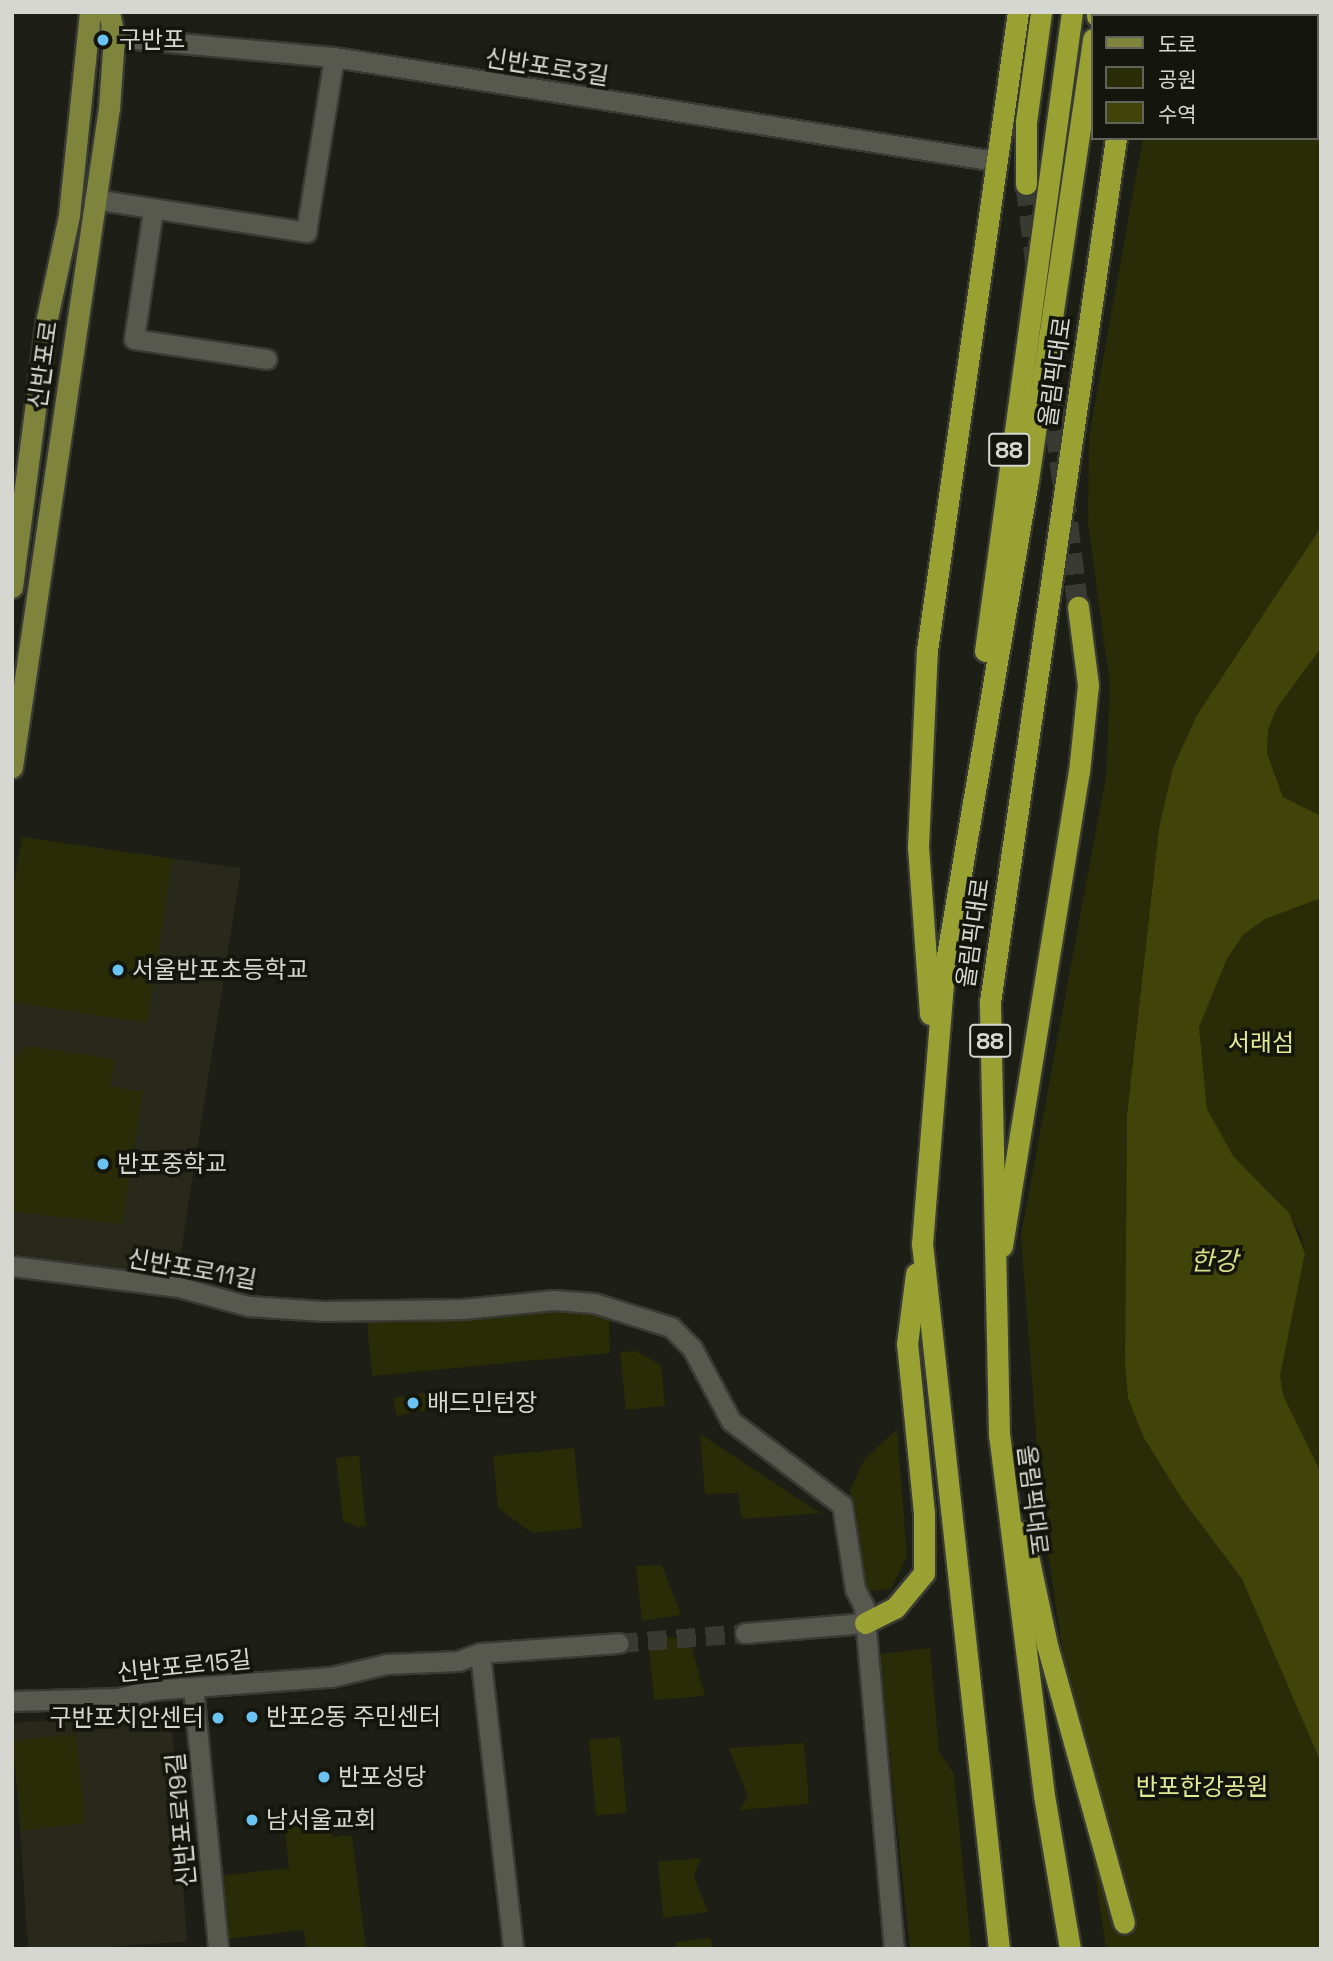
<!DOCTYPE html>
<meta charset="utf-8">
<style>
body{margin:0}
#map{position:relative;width:1333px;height:1961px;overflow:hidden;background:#1d1e15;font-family:"Space Grotesk","Noto Sans KR",sans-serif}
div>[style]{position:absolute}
.built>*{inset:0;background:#28291b;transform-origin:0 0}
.green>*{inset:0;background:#292c06;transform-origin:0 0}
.water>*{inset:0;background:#404409}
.minor-tunnel>*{height:19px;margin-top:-9.5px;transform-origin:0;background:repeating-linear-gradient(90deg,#393a31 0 19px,transparent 0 29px)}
.highway-tunnel>*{height:21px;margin-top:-10.5px;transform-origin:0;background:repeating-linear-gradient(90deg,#393a31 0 21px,transparent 0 31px)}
.roads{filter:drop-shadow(2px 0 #393a34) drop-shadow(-2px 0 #393a34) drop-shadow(0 2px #393a34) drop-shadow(0 -2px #393a34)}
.minor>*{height:19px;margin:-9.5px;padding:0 9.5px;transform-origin:9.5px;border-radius:9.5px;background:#57584e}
.major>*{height:21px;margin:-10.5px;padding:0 10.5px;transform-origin:10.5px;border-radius:10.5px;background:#7f843d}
.highway>*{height:21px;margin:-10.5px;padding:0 10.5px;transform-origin:10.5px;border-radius:10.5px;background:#99a132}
.dots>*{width:19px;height:19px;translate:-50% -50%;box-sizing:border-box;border:4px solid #14150c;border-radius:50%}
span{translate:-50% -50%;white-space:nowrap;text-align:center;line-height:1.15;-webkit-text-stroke:7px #14150c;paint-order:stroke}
.shield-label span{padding:2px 5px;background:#14150c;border:2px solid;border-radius:5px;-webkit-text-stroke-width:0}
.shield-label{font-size:23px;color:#d6d7d1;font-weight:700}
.poi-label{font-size:24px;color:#d6d7d1}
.left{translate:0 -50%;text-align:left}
.right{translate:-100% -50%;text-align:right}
.street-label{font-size:24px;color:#d6d7d1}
.park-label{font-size:24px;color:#e2ea97}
.water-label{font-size:26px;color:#d5dd89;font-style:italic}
.frame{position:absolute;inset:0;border:14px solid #d6d7d1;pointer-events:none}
.legend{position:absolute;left:1091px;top:14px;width:228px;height:126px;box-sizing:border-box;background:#14150c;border:2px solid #62635b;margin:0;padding:9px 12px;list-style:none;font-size:21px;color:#d6d7d1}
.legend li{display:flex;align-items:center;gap:14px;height:35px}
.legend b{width:35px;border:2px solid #62635b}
</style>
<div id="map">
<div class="built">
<div style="clip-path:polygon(22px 837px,241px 868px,177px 1278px,12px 1254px,12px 897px)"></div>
<div style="left:171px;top:1712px;width:230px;height:159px;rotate:86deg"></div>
</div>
<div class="green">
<div style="clip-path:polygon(1165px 12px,1321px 12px,1321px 527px,1197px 715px,1159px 828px,1127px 1115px,1125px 1362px,1182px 1499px,1242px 1579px,1321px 1763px,1321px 1949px,1106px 1949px,1042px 1511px,1021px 1236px,1106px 776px,1110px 686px,1088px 523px,1089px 437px,1143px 138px,1317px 138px,1317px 16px,1164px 16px)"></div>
<div style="clip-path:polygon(1321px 648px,1321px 816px,1283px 797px,1267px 753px,1268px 730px,1277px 708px)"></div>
<div style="clip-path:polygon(22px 837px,173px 859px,147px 1023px,12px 1002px,12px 897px)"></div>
<div style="clip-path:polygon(1321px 898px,1321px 1473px,1283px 1395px,1280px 1376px,1305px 1253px,1300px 1232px,1271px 1194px,1232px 1156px,1207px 1109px,1199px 1026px,1227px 959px,1243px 935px,1265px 919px)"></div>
<div style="clip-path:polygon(27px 1046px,115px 1059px,110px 1086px,143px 1092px,122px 1224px,12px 1212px,12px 1059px)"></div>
<div style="clip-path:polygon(562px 1307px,609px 1318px,610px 1353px,372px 1376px,367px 1322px)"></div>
<div style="clip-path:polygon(636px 1351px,661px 1365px,665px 1406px,626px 1410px,620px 1352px)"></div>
<div style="left:430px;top:1392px;width:18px;height:37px;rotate:81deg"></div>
<div style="clip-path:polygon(897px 1429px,907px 1556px,891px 1589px,862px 1592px,850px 1490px,864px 1460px)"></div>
<div style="clip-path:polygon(700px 1434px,820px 1513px,742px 1519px,738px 1493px,705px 1494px)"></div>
<div style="clip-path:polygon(574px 1448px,582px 1528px,532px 1533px,498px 1508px,493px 1456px)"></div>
<div style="clip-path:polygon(359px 1455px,366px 1526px,358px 1527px,343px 1521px,336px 1458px)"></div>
<div style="clip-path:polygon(662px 1565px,681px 1615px,642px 1621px,636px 1566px)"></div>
<div style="clip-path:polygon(648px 1638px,689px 1638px,705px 1696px,654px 1700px)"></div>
<div style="clip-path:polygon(930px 1648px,939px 1752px,954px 1774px,971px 1949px,910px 1949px,879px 1654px)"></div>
<div style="left:76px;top:1734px;width:90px;height:64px;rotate:84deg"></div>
<div style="left:620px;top:1737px;width:76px;height:31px;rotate:85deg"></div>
<div style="clip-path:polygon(804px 1743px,809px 1804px,739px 1810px,748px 1797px,729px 1748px)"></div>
<div style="clip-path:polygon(330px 1805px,333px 1837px,352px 1835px,366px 1949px,306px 1949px,304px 1930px,227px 1939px,219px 1876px,289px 1868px,283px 1811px)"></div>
<div style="clip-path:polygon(701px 1858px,694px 1876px,708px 1912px,663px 1918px,658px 1862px)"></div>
<div style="clip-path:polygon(711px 1938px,712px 1949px,676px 1949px,675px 1942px)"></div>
</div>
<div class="water">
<div style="clip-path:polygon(1321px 527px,1321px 648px,1277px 708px,1268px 730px,1267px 753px,1283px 797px,1321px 816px,1321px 898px,1265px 919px,1243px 935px,1227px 959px,1199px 1027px,1207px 1109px,1233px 1156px,1289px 1213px,1305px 1253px,1280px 1376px,1283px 1395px,1321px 1473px,1321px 1763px,1242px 1579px,1182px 1499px,1144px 1438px,1128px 1398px,1125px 1362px,1127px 1115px,1159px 828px,1173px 768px,1197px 715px)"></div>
</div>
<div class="minor-tunnel">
<div style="left:619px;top:1643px;width:126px;rotate:-4.5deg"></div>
</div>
<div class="highway-tunnel">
<div style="left:1026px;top:184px;width:426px;rotate:83deg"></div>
</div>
<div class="roads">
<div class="minor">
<div style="left:91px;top:35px;width:244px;rotate:5.2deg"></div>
<div style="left:334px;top:57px;width:669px;rotate:8.94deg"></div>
<div style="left:94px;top:199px;width:215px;rotate:8.8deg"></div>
<div style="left:306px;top:232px;width:177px;rotate:-80.9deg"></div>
<div style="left:153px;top:210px;width:130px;rotate:98.4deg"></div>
<div style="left:134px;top:339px;width:134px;rotate:8.6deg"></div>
<div style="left:12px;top:1266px;width:168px;rotate:7.2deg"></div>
<div style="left:179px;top:1287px;width:72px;rotate:15.4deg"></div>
<div style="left:248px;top:1306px;width:75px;rotate:3.8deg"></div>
<div style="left:323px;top:1311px;width:139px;rotate:-0.8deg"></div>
<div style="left:462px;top:1309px;width:92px;rotate:-5.6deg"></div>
<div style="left:554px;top:1300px;width:40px;rotate:4.3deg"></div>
<div style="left:594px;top:1303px;width:81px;rotate:17.3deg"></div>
<div style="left:671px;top:1327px;width:30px;rotate:45deg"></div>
<div style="left:692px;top:1348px;width:83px;rotate:61.9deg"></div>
<div style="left:731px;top:1421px;width:139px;rotate:37.1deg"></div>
<div style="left:842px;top:1505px;width:85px;rotate:81.2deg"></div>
<div style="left:855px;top:1589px;width:20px;rotate:63deg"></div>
<div style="left:864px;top:1607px;width:343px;rotate:85deg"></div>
<div style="left:745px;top:1633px;width:120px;rotate:-4.8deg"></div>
<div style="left:480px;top:1653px;width:139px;rotate:-4.1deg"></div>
<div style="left:193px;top:1687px;width:263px;rotate:84.5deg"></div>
<div style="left:12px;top:1701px;width:106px;rotate:-1.6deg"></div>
<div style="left:118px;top:1698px;width:35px;rotate:-13deg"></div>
<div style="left:152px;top:1690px;width:179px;rotate:-4.2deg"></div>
<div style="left:331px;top:1677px;width:57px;rotate:-13.3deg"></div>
<div style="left:386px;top:1664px;width:72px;rotate:-2.4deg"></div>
<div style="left:458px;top:1661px;width:23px;rotate:-20deg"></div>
<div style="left:480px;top:1653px;width:298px;rotate:83.6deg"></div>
</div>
<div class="major">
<div style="left:12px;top:587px;width:271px;rotate:-82.6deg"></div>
<div style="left:47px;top:318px;width:105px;rotate:-77.9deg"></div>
<div style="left:69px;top:215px;width:204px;rotate:-84.1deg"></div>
<div style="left:12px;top:767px;width:666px;rotate:-81.63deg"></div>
<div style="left:109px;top:108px;width:72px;rotate:-86deg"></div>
<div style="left:114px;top:36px;width:25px;rotate:-102deg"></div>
</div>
<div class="highway">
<div style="left:1097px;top:16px;width:4px;rotate:-90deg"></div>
<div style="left:1136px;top:16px;width:4px;rotate:-76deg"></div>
<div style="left:1026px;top:184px;width:62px;rotate:-90deg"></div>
<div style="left:1026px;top:122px;width:111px;rotate:-82.2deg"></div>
<div style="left:985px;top:651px;width:645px;rotate:-82.25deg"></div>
<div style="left:930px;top:1014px;width:168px;rotate:-94.1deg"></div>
<div style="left:918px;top:846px;width:196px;rotate:-87.4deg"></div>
<div style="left:927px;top:650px;width:644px;rotate:-81.88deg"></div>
<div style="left:1002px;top:1246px;width:480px;rotate:-80.8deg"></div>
<div style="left:1079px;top:772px;width:87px;rotate:-84.1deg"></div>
<div style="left:1088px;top:685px;width:79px;rotate:-97.3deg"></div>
<div style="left:1023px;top:1532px;width:116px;rotate:78deg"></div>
<div style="left:1047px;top:1645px;width:288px;rotate:74.5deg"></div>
<div style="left:865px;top:1623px;width:34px;rotate:-27deg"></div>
<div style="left:895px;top:1608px;width:45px;rotate:-50.4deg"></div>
<div style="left:924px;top:1573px;width:60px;rotate:-90deg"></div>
<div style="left:924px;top:1513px;width:170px;rotate:-95.7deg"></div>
<div style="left:907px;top:1344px;width:71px;rotate:-82.7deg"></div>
<div style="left:999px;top:1949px;width:709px;rotate:-96.23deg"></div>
<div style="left:922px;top:1244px;width:272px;rotate:-85.4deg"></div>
<div style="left:944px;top:973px;width:500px;rotate:-80.33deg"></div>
<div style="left:1028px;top:480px;width:446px;rotate:-81.6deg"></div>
<div style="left:1070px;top:1949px;width:156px;rotate:-99.6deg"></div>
<div style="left:1044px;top:1795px;width:363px;rotate:-97.1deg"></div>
<div style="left:999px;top:1435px;width:433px;rotate:-91.2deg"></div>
<div style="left:990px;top:1002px;width:873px;rotate:-81.7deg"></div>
</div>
</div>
<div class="dots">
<div style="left:103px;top:40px;background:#6bc3f2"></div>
<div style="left:118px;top:970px;background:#6bc3f2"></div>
<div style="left:103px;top:1164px;background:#6bc3f2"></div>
<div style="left:413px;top:1403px;background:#6bc3f2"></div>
<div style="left:252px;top:1717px;background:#6bc3f2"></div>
<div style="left:218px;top:1718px;background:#6bc3f2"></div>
<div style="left:324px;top:1777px;background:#6bc3f2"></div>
<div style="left:252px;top:1820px;background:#6bc3f2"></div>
</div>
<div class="shield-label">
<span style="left:1009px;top:450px">88</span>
<span style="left:990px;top:1041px">88</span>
</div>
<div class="poi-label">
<span class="left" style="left:119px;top:40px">구반포</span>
<span class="left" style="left:132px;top:970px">서울반포초등학교</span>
<span class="left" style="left:117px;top:1164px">반포중학교</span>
<span class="left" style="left:427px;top:1403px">배드민턴장</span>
<span class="left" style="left:266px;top:1717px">반포2동 주민센터</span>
<span class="right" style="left:204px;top:1718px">구반포치안센터</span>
<span class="left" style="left:338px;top:1777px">반포성당</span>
<span class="left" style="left:266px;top:1820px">남서울교회</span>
</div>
<div class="street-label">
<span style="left:547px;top:67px;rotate:9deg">신반포로3길</span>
<span style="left:43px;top:365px;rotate:-82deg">신반포로</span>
<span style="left:1055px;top:372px;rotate:-82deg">올림픽대로</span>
<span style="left:973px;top:933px;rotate:-82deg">올림픽대로</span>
<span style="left:192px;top:1269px;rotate:10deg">신반포로11길</span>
<span style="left:1033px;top:1500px;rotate:83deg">올림픽대로</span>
<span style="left:184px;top:1666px;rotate:-6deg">신반포로15길</span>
<span style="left:181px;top:1820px;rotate:-95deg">신반포로19길</span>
</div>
<div class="park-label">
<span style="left:1261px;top:1043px">서래섬</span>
<span style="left:1202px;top:1787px">반포한강공원</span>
</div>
<div class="water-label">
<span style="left:1214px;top:1262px">한강</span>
</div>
<div class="frame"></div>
<ul class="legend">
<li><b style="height:9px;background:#7f843d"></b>도로</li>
<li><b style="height:19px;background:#292c06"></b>공원</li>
<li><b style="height:19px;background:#404409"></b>수역</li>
</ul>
</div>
